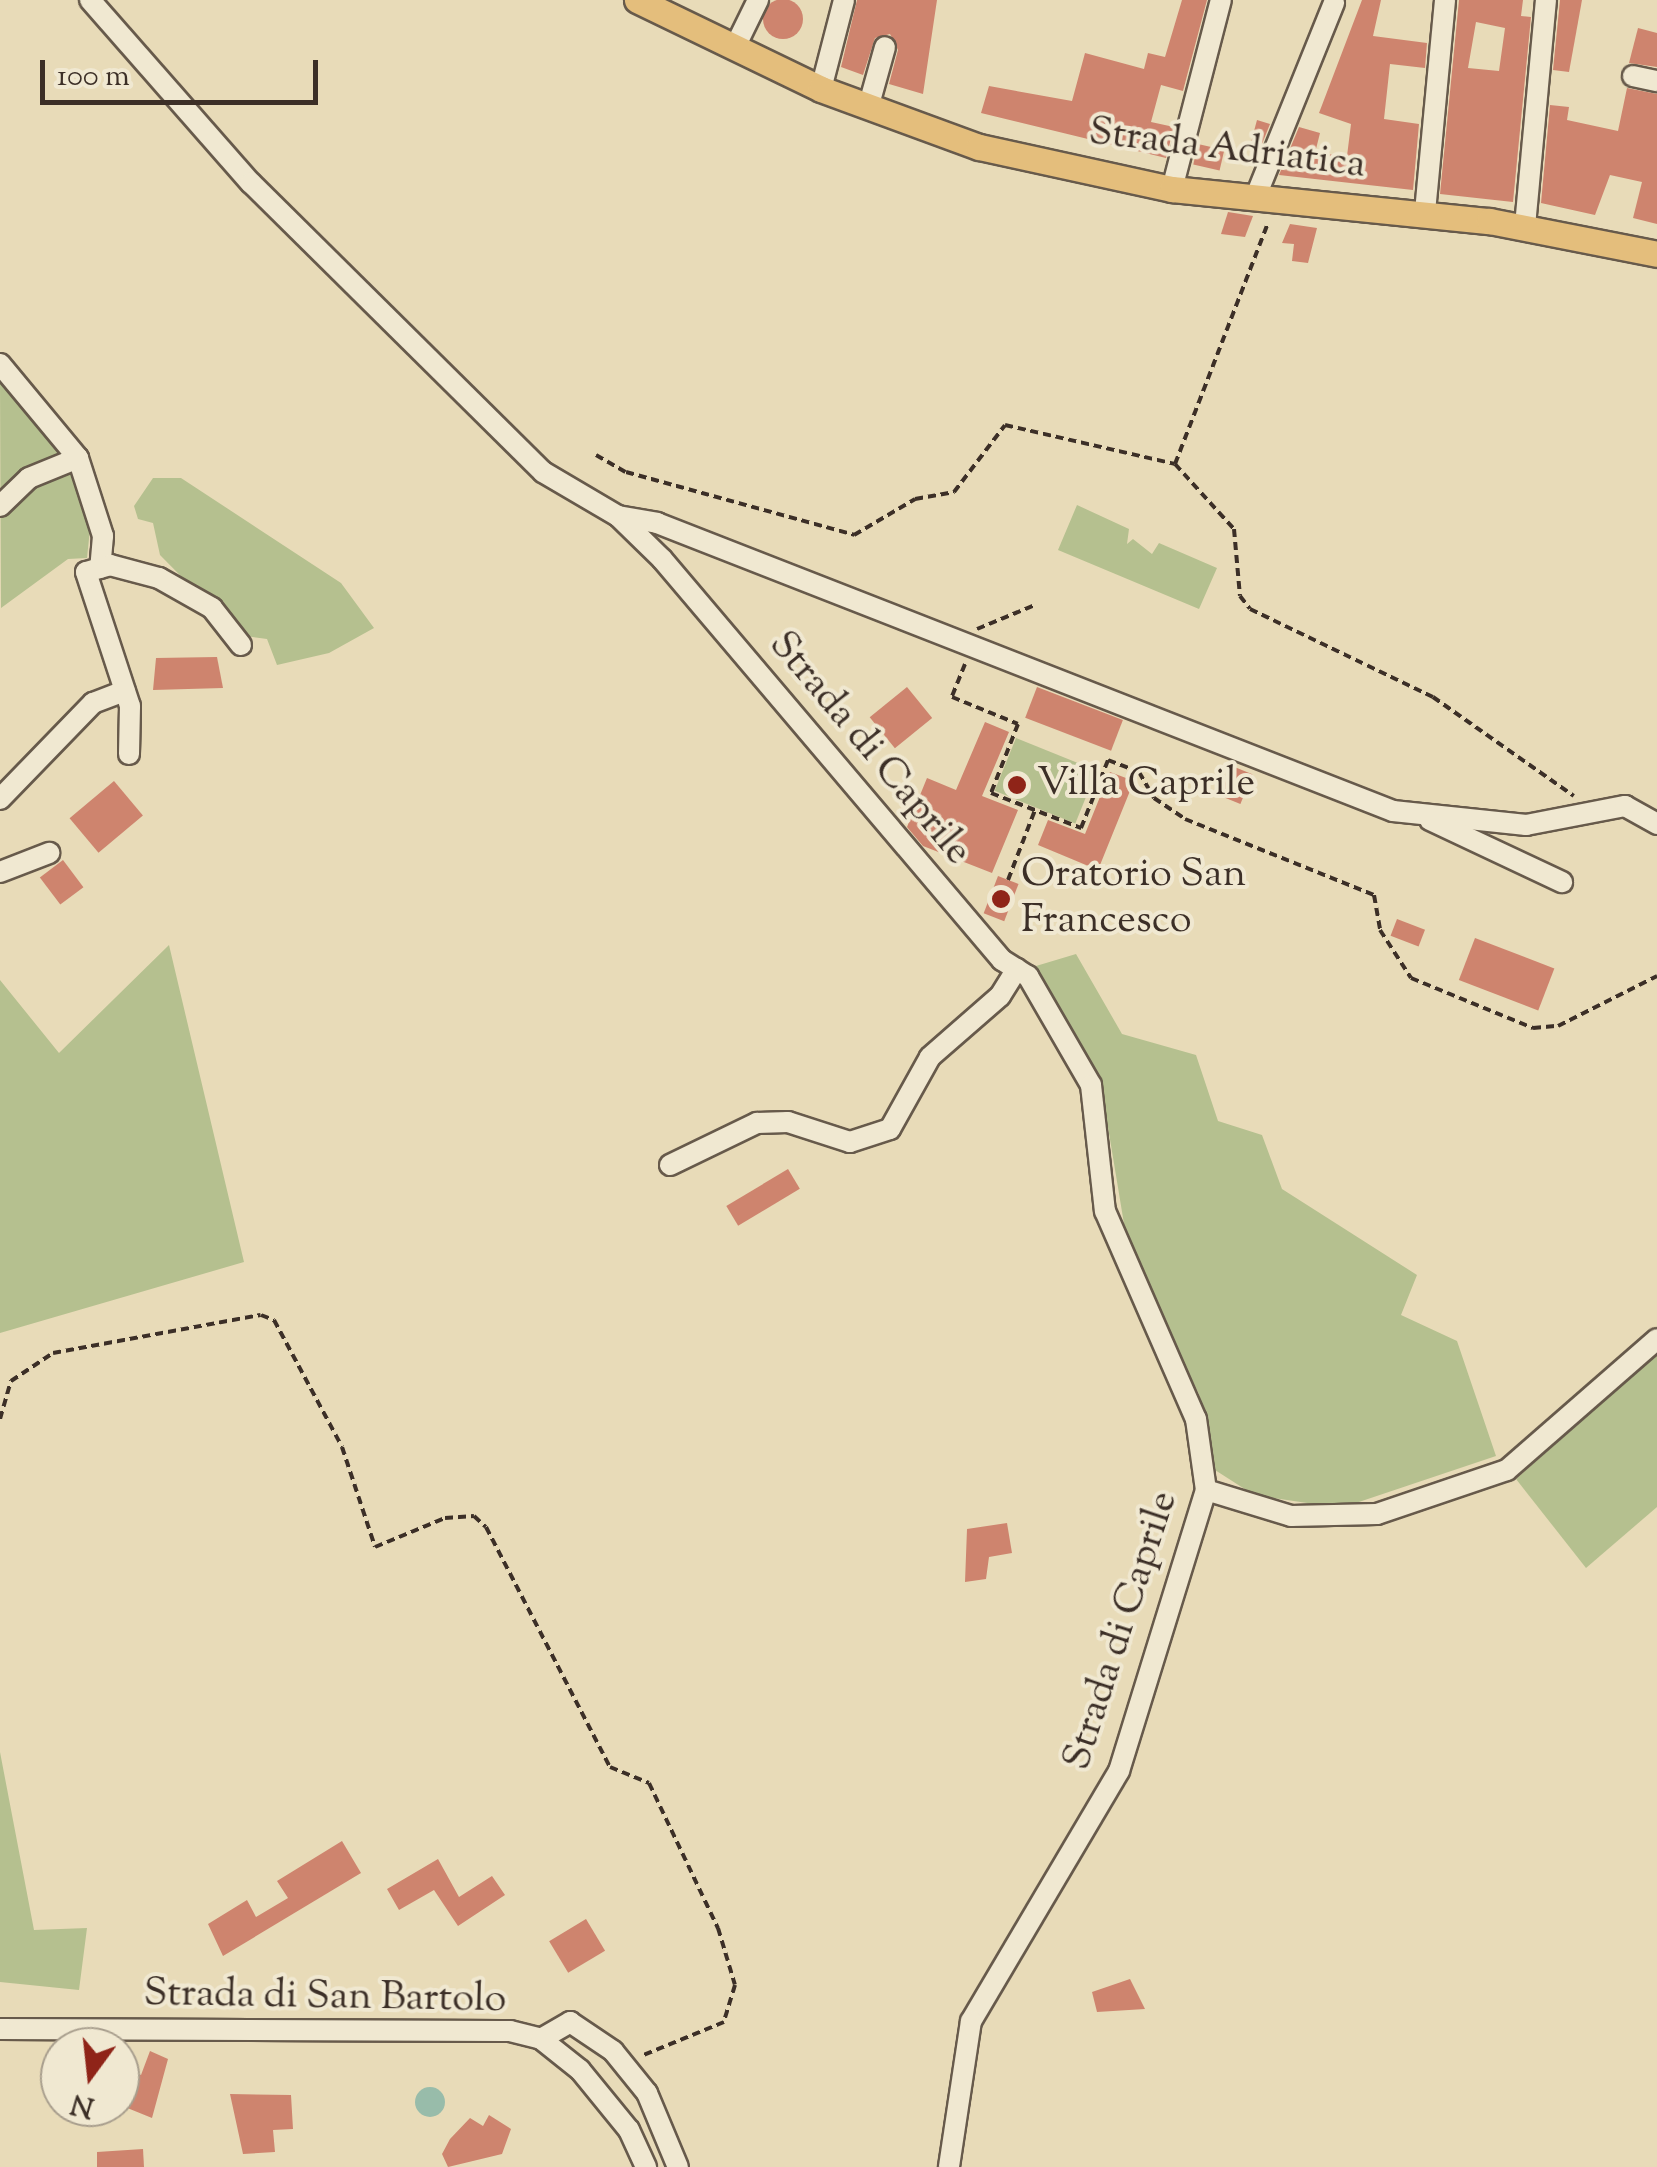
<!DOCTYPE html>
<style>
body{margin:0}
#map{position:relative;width:1657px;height:2167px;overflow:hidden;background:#e8dbb8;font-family:"Sorts Mill Goudy",serif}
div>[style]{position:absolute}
.green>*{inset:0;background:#b5c08f;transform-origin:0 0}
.water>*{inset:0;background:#98bcaa}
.round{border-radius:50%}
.building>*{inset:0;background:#ce846e;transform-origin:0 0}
.path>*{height:4px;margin-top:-2px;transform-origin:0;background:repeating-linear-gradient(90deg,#3c2f27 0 8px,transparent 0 13px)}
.roads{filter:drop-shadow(2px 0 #675a4b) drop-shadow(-2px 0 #675a4b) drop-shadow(0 2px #675a4b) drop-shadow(0 -2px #675a4b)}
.minor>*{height:20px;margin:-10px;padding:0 10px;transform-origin:10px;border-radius:10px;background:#f0e8d1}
.major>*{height:25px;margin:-12.5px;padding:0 12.5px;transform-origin:12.5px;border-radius:12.5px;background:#e4be7c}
.dots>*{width:28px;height:28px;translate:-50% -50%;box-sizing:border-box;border:5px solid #f0e8d1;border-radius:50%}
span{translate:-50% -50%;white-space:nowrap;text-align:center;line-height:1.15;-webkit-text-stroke:8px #f0e8d1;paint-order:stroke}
.street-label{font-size:40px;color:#3c2f27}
.poi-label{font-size:40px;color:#3c2f27}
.left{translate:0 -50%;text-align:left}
.north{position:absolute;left:40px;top:2027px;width:100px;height:100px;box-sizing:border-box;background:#f0e8d1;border:2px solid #a89e8d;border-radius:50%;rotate:195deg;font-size:28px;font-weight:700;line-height:40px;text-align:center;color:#3c2f27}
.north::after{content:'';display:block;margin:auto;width:35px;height:45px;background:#8f2418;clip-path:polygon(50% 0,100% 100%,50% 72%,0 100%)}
.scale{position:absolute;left:40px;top:60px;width:278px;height:45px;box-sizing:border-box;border:5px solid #3c2f27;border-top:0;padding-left:12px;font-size:30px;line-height:35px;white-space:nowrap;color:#3c2f27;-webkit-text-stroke:8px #f0e8d1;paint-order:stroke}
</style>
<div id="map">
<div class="green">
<div style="clip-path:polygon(0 383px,73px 466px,90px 529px,87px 558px,68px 559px,1px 608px)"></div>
<div style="clip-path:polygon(153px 478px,181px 478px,341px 583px,374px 628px,329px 653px,277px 665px,267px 639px,239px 635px,160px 555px,153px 523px,138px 519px,134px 506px)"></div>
<div style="clip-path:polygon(1077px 505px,1129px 529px,1127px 544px,1133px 539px,1152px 554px,1159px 543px,1217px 568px,1199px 609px,1058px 550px)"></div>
<div style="left:1016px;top:738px;width:87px;height:57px;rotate:22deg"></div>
<div style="clip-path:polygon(169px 945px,244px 1262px,0 1333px,0 980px,59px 1053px)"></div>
<div style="clip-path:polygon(1076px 954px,1122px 1034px,1196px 1055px,1218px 1121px,1262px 1135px,1282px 1189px,1417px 1275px,1401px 1315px,1457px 1341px,1496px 1456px,1341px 1508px,1254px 1495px,1215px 1470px,1199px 1394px,1129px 1254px,1100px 1079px,1036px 966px)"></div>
<div style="clip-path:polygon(1657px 1354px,1657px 1507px,1586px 1568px,1516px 1479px)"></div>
<div style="clip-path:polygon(0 1752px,34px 1930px,87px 1928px,79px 1990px,0 1982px)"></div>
</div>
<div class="water">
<div class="round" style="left:415px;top:2087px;width:30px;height:30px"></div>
</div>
<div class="building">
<div class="round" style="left:763px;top:-1px;width:40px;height:40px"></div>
<div style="clip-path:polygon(857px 0,937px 0,923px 94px,889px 84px,898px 50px,890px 34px,875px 38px,863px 75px,841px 67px)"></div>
<div style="clip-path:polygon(1182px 0,1207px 0,1183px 91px,1161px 85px,1151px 122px,1174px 127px,1166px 158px,981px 113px,989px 86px,1072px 101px,1085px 53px,1144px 69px,1148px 53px,1165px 57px)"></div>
<div style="clip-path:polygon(1362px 0,1381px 0,1373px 36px,1427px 43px,1425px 68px,1390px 64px,1384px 119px,1419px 124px,1413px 190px,1279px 175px,1299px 127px,1320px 133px,1315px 153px,1347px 156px,1351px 124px,1319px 113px)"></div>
<div style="clip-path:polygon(evenodd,1459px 0,1523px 0,1521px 16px,1531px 17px,1513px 202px,1440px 194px,1459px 0,1476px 22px,1505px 28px,1499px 71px,1468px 68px,1476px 22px)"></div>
<div style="clip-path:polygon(1560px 0,1582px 0,1569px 72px,1553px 70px)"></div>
<div style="clip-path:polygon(1638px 28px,1657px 33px,1657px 67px,1629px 63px)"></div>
<div style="clip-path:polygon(1627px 88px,1657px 94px,1657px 224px,1633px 218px,1642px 182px,1610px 175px,1595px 215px,1541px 203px,1550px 105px,1569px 107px,1567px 120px,1618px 131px)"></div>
<div style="clip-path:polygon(1257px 120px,1270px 124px,1260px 149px,1250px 146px)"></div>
<div style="left:1198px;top:144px;width:27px;height:21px;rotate:13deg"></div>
<div style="clip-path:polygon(1228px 212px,1253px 216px,1245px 237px,1221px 234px)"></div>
<div style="clip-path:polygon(1290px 224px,1317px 228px,1308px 263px,1292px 261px,1294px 244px,1282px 243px)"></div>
<div style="clip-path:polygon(217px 657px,223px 688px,153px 690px,156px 658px)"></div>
<div style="left:907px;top:687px;width:40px;height:48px;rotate:51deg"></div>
<div style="left:1037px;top:687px;width:92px;height:33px;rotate:21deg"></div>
<div style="clip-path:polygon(985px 722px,1009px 732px,982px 796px,1018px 810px,992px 873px,923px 846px,907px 827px,927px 778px,956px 790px)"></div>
<div style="left:1232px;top:766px;width:22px;height:32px;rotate:22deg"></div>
<div style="clip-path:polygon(1110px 772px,1134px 781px,1098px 870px,1038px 845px,1048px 820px,1085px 834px)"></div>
<div style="left:114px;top:781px;width:45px;height:58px;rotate:50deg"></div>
<div style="left:63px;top:860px;width:34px;height:29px;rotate:53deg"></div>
<div style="left:998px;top:876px;width:22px;height:40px;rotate:21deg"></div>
<div style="left:1397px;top:919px;width:30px;height:18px;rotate:21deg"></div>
<div style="left:1475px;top:938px;width:85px;height:45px;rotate:21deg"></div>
<div style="left:788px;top:1169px;width:23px;height:72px;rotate:59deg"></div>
<div style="clip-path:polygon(1007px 1523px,1012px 1553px,989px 1557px,986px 1579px,965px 1582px,967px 1529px)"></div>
<div style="clip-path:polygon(342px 1841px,361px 1873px,223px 1956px,208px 1924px,247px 1900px,256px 1917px,288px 1898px,277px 1881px)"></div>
<div style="clip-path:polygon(438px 1859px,459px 1897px,492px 1876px,505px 1895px,458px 1926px,434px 1890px,399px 1910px,387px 1889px)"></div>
<div style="left:586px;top:1919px;width:37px;height:43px;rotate:59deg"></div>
<div style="clip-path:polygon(1130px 1979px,1145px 2009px,1097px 2012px,1092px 1992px)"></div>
<div style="clip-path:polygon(150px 2051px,168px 2059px,152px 2118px,120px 2105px,131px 2071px,141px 2075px)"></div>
<div style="clip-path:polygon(230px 2094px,291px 2095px,293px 2129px,273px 2130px,275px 2152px,243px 2154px)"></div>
<div style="clip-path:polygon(489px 2115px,511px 2129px,502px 2154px,448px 2167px,442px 2154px,450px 2139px,470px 2118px,483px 2126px)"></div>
<div style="clip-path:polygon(143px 2149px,144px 2167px,97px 2167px,97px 2152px)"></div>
</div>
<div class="path">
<div style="left:596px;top:455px;width:34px;rotate:30deg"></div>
<div style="left:626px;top:472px;width:237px;rotate:15.4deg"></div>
<div style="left:854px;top:535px;width:71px;rotate:-30.5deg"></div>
<div style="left:915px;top:499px;width:40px;rotate:-10deg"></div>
<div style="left:954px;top:492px;width:84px;rotate:-52.7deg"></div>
<div style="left:1005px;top:425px;width:174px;rotate:12.9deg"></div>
<div style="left:1175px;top:464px;width:88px;rotate:47.8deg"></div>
<div style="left:1234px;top:529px;width:67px;rotate:84.9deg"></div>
<div style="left:1240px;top:596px;width:16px;rotate:52deg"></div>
<div style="left:1250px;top:609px;width:203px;rotate:25.7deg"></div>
<div style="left:1433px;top:697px;width:172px;rotate:35.1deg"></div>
<div style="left:1175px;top:464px;width:258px;rotate:-68.9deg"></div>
<div style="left:977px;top:629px;width:63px;rotate:-22.5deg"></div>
<div style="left:965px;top:664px;width:35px;rotate:112deg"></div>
<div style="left:952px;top:697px;width:71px;rotate:22.2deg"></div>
<div style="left:1018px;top:724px;width:74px;rotate:111.4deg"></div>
<div style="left:991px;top:793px;width:97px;rotate:21.3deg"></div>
<div style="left:1081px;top:828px;width:73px;rotate:-68.3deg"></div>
<div style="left:1108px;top:760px;width:33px;rotate:21deg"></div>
<div style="left:1139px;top:772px;width:30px;rotate:60deg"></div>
<div style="left:1154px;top:798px;width:37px;rotate:34deg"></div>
<div style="left:1185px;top:819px;width:204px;rotate:21.9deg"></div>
<div style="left:1374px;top:895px;width:36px;rotate:80deg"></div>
<div style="left:1380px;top:930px;width:57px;rotate:57.1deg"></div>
<div style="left:1411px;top:978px;width:132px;rotate:22.3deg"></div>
<div style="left:1533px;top:1028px;width:25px;rotate:-5deg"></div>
<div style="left:1558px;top:1026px;width:111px;rotate:-26.8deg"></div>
<div style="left:1008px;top:880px;width:75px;rotate:-68.9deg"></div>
<div style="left:0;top:1419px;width:40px;rotate:-74deg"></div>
<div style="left:11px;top:1381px;width:50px;rotate:-33.7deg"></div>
<div style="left:53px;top:1353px;width:211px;rotate:-10.4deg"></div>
<div style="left:261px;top:1315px;width:14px;rotate:21deg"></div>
<div style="left:274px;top:1320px;width:144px;rotate:61.8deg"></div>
<div style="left:342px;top:1447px;width:105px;rotate:71.7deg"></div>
<div style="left:375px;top:1547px;width:76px;rotate:-22.5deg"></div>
<div style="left:445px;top:1518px;width:29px;rotate:-4deg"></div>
<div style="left:474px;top:1516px;width:16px;rotate:43deg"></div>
<div style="left:486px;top:1527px;width:270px;rotate:62.7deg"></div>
<div style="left:610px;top:1767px;width:42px;rotate:22.3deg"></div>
<div style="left:649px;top:1783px;width:161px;rotate:64.6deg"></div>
<div style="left:718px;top:1928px;width:59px;rotate:73.4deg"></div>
<div style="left:735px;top:1985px;width:39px;rotate:107deg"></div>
<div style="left:724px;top:2022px;width:90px;rotate:157.7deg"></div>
</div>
<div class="roads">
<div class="minor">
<div style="left:90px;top:0;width:244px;rotate:48.7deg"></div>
<div style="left:251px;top:183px;width:411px;rotate:44.7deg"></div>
<div style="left:543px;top:472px;width:87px;rotate:30.4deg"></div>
<div style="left:618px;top:516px;width:62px;rotate:44.3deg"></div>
<div style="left:662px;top:559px;width:526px;rotate:49.71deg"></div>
<div style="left:1002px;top:960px;width:31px;rotate:32deg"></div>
<div style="left:1028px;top:976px;width:126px;rotate:60deg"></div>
<div style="left:1091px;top:1085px;width:127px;rotate:83.7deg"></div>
<div style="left:1105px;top:1211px;width:227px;rotate:66.4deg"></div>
<div style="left:1196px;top:1419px;width:72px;rotate:82deg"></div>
<div style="left:1206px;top:1490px;width:294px;rotate:107.2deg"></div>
<div style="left:1119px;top:1771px;width:291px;rotate:120.6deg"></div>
<div style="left:971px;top:2021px;width:148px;rotate:98.6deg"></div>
<div style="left:734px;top:49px;width:55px;rotate:-63.9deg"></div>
<div style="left:1633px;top:76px;width:25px;rotate:12deg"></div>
<div style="left:821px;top:89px;width:92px;rotate:-75.5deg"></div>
<div style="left:868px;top:108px;width:63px;rotate:-74.4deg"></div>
<div style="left:1172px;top:189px;width:195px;rotate:-75.5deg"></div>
<div style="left:1258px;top:191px;width:203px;rotate:-68deg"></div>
<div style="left:1425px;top:212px;width:213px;rotate:-84.6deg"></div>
<div style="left:1525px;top:226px;width:227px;rotate:-84.7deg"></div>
<div style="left:0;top:364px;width:122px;rotate:50.3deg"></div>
<div style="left:78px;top:458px;width:82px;rotate:72.2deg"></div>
<div style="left:103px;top:536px;width:32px;rotate:95deg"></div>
<div style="left:0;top:506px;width:40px;rotate:-44deg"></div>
<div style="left:29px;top:478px;width:53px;rotate:-22.2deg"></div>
<div style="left:618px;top:516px;width:40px;rotate:10deg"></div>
<div style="left:657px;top:523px;width:790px;rotate:21.37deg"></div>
<div style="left:1393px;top:811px;width:134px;rotate:6deg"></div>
<div style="left:1526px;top:825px;width:101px;rotate:-10.9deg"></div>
<div style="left:1625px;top:806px;width:37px;rotate:29deg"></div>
<div style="left:129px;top:754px;width:48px;rotate:-88.8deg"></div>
<div style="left:130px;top:706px;width:141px;rotate:-108.2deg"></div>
<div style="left:86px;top:572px;width:25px;rotate:-16deg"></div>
<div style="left:110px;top:565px;width:51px;rotate:14.9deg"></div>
<div style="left:159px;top:578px;width:61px;rotate:29.5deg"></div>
<div style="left:212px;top:608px;width:47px;rotate:51.9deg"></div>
<div style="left:0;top:799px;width:134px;rotate:-45.9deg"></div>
<div style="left:93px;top:703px;width:34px;rotate:-21deg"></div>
<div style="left:1430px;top:820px;width:146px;rotate:25.2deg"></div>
<div style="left:0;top:872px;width:53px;rotate:-21.2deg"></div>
<div style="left:670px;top:1165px;width:97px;rotate:-25.8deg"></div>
<div style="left:757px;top:1123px;width:31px;rotate:-2deg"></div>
<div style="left:788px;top:1122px;width:65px;rotate:17.9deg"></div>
<div style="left:850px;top:1142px;width:42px;rotate:-18deg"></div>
<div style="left:890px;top:1129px;width:82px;rotate:-60.9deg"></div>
<div style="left:930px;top:1057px;width:93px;rotate:-41.1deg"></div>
<div style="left:1000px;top:996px;width:32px;rotate:-58deg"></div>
<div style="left:1206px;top:1490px;width:89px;rotate:17deg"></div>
<div style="left:1291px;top:1516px;width:86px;rotate:-1.3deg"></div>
<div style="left:1377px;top:1514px;width:137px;rotate:-18.7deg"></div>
<div style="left:1507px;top:1470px;width:199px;rotate:-41.1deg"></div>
<div style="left:0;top:2029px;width:510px;rotate:0.22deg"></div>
<div style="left:510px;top:2031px;width:32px;rotate:14deg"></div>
<div style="left:541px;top:2039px;width:50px;rotate:38.5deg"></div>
<div style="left:580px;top:2070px;width:77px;rotate:50.8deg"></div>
<div style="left:629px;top:2130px;width:41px;rotate:65.3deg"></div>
<div style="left:541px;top:2039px;width:34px;rotate:-30deg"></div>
<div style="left:570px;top:2022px;width:52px;rotate:34deg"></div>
<div style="left:613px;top:2051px;width:54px;rotate:51deg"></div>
<div style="left:647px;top:2093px;width:80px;rotate:67.3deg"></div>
</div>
<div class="major">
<div style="left:637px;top:0;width:204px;rotate:25.8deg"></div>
<div style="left:821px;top:89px;width:168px;rotate:20.2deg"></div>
<div style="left:979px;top:147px;width:198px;rotate:12.3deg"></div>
<div style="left:1172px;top:189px;width:319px;rotate:5.8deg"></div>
<div style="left:1489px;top:221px;width:171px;rotate:11.1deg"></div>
</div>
</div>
<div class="dots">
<div style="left:1017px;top:785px;background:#8f2418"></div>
<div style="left:1001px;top:899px;background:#8f2418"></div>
</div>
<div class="street-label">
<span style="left:1227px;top:150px;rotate:7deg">Strada Adriatica</span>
<span style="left:869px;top:749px;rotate:50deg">Strada di Caprile</span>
<span style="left:1122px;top:1631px;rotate:-72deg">Strada di Caprile</span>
<span style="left:325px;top:1998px;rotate:1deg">Strada di San Bartolo</span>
</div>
<div class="poi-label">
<span class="left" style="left:1037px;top:785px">Villa Caprile</span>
<span class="left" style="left:1021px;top:899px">Oratorio San<br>Francesco</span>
</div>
<div class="north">N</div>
<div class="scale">100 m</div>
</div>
